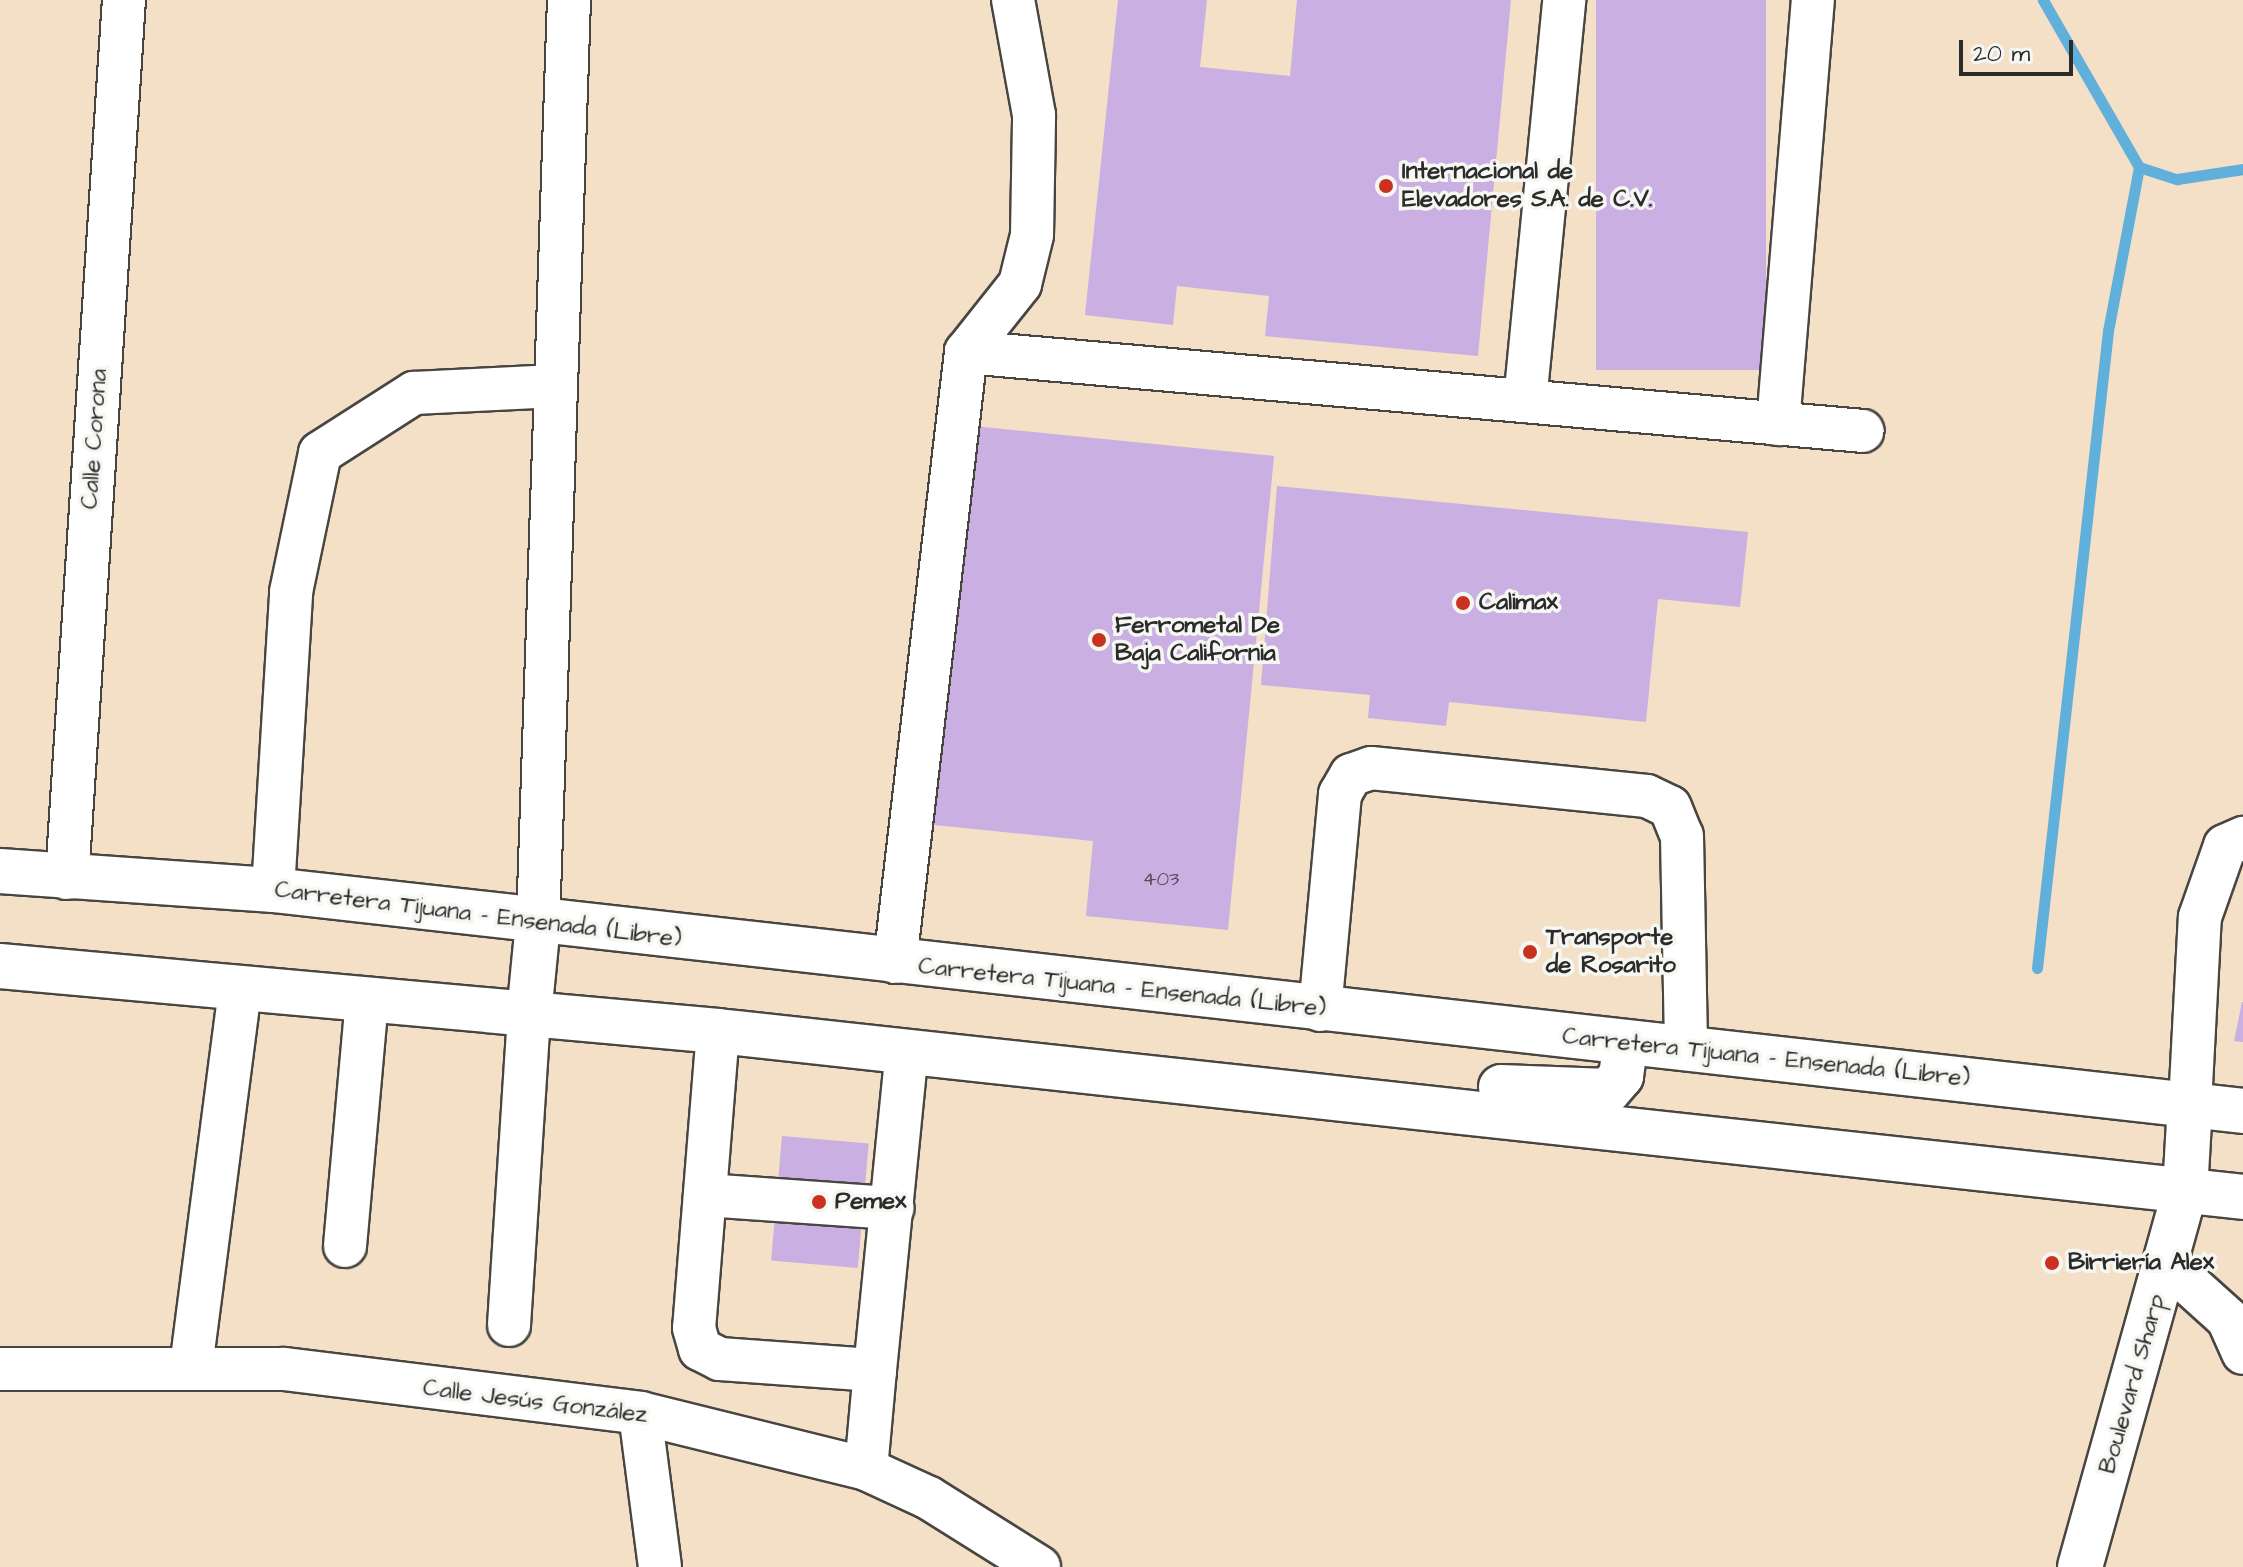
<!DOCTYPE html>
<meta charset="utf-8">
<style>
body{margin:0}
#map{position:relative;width:2243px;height:1567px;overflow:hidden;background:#f4dfc7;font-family:"Architects Daughter",sans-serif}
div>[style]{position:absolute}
.stream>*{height:11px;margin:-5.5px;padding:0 5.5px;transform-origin:5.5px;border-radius:5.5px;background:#61afdb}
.building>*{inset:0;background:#c9afe2;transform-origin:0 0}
.roads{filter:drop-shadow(2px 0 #494642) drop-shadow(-2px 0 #494642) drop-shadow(0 2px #494642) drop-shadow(0 -2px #494642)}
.minor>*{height:42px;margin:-21px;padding:0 21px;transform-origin:21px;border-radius:21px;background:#fff}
.major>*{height:44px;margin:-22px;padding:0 22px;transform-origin:22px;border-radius:22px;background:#fff}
.highway>*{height:44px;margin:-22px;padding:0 22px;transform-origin:22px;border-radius:22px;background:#fff}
.dots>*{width:22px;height:22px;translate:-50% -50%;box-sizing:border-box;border:4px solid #f6f6f2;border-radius:50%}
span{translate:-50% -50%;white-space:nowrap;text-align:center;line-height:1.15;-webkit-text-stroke:7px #f6f6f2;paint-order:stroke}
.number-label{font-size:20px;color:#524c59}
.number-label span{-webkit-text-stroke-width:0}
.poi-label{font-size:24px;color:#2b2b2b;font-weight:700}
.left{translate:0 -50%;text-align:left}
.street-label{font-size:24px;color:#2b2b2b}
.scale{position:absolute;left:1959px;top:40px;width:114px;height:36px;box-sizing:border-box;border:4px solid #2b2b2b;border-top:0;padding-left:10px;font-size:24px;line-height:28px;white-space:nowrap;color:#2b2b2b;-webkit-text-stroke:6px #f6f6f2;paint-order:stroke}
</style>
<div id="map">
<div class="stream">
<div style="left:2139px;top:167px;width:40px;rotate:18deg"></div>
<div style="left:2177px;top:179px;width:67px;rotate:-8.6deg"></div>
<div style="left:2037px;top:968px;width:641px;rotate:-83.64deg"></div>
<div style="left:2108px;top:331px;width:167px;rotate:-79.3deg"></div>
<div style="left:2139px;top:167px;width:193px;rotate:-119.9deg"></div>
</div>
<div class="building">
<div style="clip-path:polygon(1118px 0,1207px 0,1200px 67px,1290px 76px,1297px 0,1511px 0,1478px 356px,1265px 336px,1269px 296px,1177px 286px,1173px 325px,1085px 315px)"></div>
<div style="left:1596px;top:0;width:170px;height:370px"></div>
<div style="clip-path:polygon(963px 425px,1274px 456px,1228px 930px,1086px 916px,1093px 841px,925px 824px)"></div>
<div style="clip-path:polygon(1277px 486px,1748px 532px,1740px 607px,1658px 599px,1646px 722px,1449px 702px,1446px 726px,1368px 718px,1370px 695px,1261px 685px)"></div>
<div style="clip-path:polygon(2242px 1002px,2243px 1002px,2243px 1042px,2234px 1041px)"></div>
<div style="left:782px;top:1136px;width:87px;height:125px;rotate:5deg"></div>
</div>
<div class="roads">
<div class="minor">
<div style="left:966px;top:352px;width:900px;rotate:5.03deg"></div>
<div style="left:1525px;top:401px;width:403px;rotate:-84.4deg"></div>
<div style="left:1778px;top:424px;width:425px;rotate:-85.3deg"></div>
<div style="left:67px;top:878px;width:880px;rotate:-86.29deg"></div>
<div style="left:273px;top:890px;width:299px;rotate:-86.5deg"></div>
<div style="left:291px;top:592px;width:142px;rotate:-78.2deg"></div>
<div style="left:320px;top:453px;width:112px;rotate:-32.6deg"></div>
<div style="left:414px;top:393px;width:142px;rotate:-2.8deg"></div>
<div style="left:538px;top:924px;width:925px;rotate:-88.08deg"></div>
<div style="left:895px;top:962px;width:614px;rotate:-83.36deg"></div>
<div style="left:966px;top:352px;width:87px;rotate:-51.5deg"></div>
<div style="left:1020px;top:284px;width:50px;rotate:-76.2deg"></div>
<div style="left:1032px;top:235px;width:120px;rotate:-89deg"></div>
<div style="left:1034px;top:115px;width:117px;rotate:-100.3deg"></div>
<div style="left:1320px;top:1010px;width:217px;rotate:-84.7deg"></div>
<div style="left:1340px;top:794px;width:22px;rotate:-60deg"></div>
<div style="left:1351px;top:775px;width:21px;rotate:-19deg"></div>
<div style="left:1371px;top:768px;width:277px;rotate:5.8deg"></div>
<div style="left:1647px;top:796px;width:25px;rotate:26deg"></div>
<div style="left:1670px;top:807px;width:31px;rotate:68deg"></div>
<div style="left:1682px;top:836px;width:213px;rotate:88.9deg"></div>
<div style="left:718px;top:1031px;width:298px;rotate:94.6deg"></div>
<div style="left:694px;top:1328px;width:22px;rotate:74deg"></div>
<div style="left:700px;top:1349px;width:22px;rotate:27deg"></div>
<div style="left:720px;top:1359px;width:155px;rotate:4.1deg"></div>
<div style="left:875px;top:1370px;width:320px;rotate:-84.3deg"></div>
<div style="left:2190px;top:1105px;width:188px;rotate:-87deg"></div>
<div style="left:2200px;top:917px;width:75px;rotate:-70.6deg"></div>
<div style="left:2225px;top:846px;width:20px;rotate:-24deg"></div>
<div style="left:705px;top:1195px;width:188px;rotate:4deg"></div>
<div style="left:345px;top:1246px;width:247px;rotate:-84.9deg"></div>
<div style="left:2167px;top:1264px;width:82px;rotate:42deg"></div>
<div style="left:2228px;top:1319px;width:37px;rotate:66deg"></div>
<div style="left:509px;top:1325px;width:311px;rotate:-86.3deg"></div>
<div style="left:191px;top:1367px;width:382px;rotate:-82.6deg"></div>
<div style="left:0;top:1369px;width:284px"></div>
<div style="left:284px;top:1369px;width:359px;rotate:7deg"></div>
<div style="left:640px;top:1413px;width:233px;rotate:13.9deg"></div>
<div style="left:866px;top:1469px;width:69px;rotate:24.7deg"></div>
<div style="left:929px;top:1498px;width:130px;rotate:32.1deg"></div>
<div style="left:640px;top:1413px;width:155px;rotate:82.6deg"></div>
<div style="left:866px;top:1469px;width:99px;rotate:-84.8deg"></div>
</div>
<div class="major">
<div style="left:2080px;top:1567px;width:390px;rotate:-74.4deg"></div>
<div style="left:2185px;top:1191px;width:86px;rotate:-86.7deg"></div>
</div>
<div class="highway">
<div style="left:0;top:871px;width:274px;rotate:4deg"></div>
<div style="left:273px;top:890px;width:1982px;rotate:6.4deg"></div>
<div style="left:0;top:966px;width:721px;rotate:5.17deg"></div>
<div style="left:718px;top:1031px;width:1534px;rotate:6.21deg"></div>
<div style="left:529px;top:1015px;width:91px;rotate:-84.4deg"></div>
<div style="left:1501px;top:1087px;width:107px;rotate:2.1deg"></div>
<div style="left:1608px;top:1091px;width:20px;rotate:-49deg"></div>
<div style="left:1621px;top:1076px;width:34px;rotate:-82deg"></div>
</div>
</div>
<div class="dots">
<div style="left:1386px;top:186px;background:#c8321e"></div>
<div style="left:1463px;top:603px;background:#c8321e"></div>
<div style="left:1099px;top:640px;background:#c8321e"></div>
<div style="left:1530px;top:952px;background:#c8321e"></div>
<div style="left:819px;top:1202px;background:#c8321e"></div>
<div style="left:2052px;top:1263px;background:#c8321e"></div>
</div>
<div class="number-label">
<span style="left:1161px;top:879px">403</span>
</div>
<div class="poi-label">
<span class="left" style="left:1402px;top:186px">Internacional de<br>Elevadores S.A. de C.V.</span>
<span class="left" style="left:1479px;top:603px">Calimax</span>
<span class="left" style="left:1115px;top:640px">Ferrometal De<br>Baja California</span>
<span class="left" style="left:1546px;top:952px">Transporte<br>de Rosarito</span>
<span class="left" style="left:835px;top:1202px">Pemex</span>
<span class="left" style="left:2068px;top:1263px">Birriería Alex</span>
</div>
<div class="street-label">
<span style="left:95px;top:439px;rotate:-86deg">Calle Corona</span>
<span style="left:478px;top:915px;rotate:7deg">Carretera Tijuana - Ensenada (Libre)</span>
<span style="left:1122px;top:988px;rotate:6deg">Carretera Tijuana - Ensenada (Libre)</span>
<span style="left:1766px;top:1058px;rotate:6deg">Carretera Tijuana - Ensenada (Libre)</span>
<span style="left:2133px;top:1384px;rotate:-74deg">Boulevard Sharp</span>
<span style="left:535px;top:1402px;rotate:7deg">Calle Jesús González</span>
</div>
<div class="scale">20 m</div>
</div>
